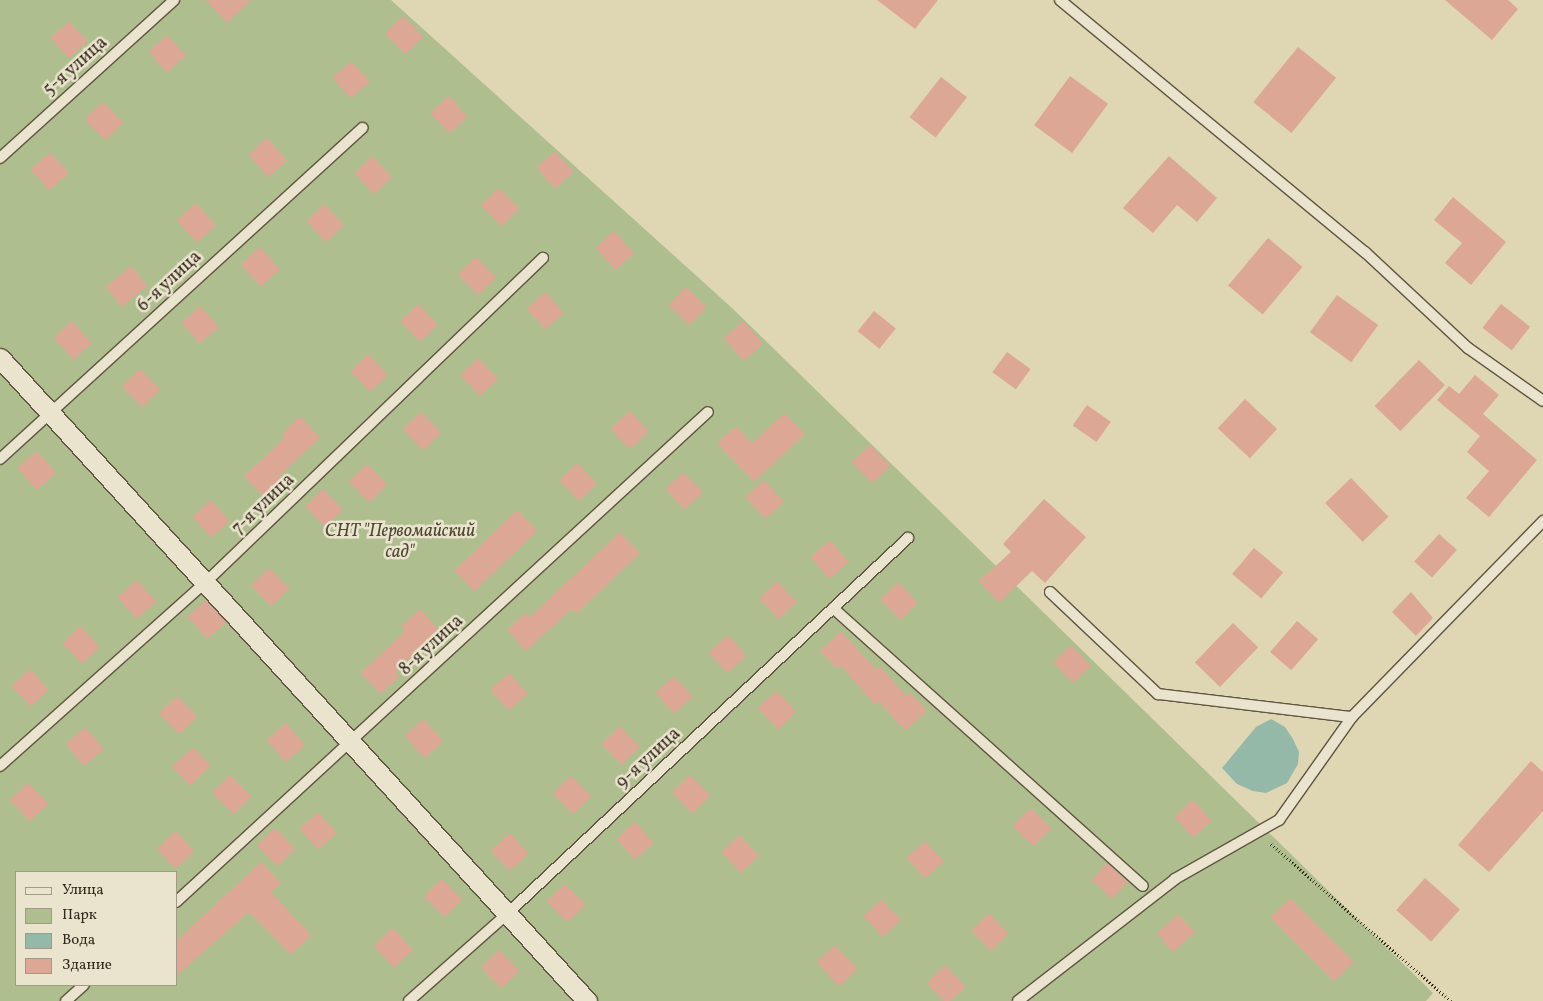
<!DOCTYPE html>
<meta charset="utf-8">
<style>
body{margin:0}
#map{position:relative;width:1543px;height:1001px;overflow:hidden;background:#dfd6b3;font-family:Vollkorn,serif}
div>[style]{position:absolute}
.green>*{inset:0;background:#afbe8f}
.water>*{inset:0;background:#94b9a9}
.building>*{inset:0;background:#dca795;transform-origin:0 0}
.path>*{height:3px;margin-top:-1.5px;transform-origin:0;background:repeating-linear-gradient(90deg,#352a1b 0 1px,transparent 0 3.5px)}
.roads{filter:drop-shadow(1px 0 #605541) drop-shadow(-1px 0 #605541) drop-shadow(0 1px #605541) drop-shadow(0 -1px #605541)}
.service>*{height:10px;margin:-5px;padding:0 5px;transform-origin:5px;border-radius:5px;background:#eae4ce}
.minor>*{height:19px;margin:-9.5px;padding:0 9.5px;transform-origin:9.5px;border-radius:9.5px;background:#eae4ce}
span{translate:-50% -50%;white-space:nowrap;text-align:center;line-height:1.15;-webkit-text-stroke:5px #eae4ce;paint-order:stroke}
.street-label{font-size:18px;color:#352a1b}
.park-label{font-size:18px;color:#4d4832;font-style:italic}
.legend{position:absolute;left:15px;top:871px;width:162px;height:115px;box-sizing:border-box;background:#eae4ce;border:1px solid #a29a86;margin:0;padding:6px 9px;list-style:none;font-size:15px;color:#352a1b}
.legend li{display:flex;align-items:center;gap:10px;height:25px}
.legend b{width:25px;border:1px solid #a29a86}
</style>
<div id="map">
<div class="green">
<div style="clip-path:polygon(evenodd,0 0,391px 0,732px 308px,1433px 993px,1426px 1001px,0 1001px,0 0,16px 872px,176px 872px,176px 985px,16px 985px,16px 872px)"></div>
</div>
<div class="water">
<div style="clip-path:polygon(1271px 719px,1285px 727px,1293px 739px,1299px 752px,1298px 764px,1287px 783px,1266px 793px,1253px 791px,1237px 784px,1222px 768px,1256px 727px)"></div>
</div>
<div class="building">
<div style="clip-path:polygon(206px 0,251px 0,227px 23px)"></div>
<div style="clip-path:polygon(877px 0,938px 0,915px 29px)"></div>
<div style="clip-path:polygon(1445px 0,1508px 0,1518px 9px,1492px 40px)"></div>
<div style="left:403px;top:16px;width:29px;height:25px;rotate:46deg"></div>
<div style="left:69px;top:21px;width:28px;height:25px;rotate:48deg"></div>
<div style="left:167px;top:35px;width:28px;height:25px;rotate:48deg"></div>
<div style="left:1298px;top:47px;width:49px;height:71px;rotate:39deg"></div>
<div style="left:351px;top:61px;width:28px;height:25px;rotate:48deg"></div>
<div style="left:1070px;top:76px;width:47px;height:61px;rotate:36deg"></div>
<div style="left:941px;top:77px;width:33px;height:51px;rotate:38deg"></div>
<div style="left:449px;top:96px;width:28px;height:25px;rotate:48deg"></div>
<div style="left:103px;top:102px;width:29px;height:25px;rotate:46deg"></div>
<div style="left:267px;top:138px;width:30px;height:25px;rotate:48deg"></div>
<div style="left:555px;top:151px;width:28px;height:25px;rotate:48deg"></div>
<div style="left:50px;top:152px;width:28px;height:26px;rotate:48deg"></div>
<div style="left:372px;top:156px;width:29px;height:25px;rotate:46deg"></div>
<div style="clip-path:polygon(1169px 156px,1217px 198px,1197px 222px,1177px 205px,1153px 233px,1123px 208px)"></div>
<div style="left:499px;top:188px;width:29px;height:25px;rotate:46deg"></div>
<div style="clip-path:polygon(1453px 197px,1506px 242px,1471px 285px,1445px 263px,1462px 243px,1434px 220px)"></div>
<div style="left:196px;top:203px;width:30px;height:26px;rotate:48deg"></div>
<div style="left:324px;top:204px;width:29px;height:25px;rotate:46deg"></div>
<div style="left:614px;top:231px;width:30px;height:25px;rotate:48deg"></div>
<div style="left:1268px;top:238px;width:45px;height:62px;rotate:40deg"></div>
<div style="left:260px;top:247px;width:30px;height:26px;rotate:48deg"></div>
<div style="left:476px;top:257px;width:29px;height:25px;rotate:46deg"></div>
<div style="left:131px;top:266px;width:26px;height:33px;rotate:51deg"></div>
<div style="left:686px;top:287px;width:29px;height:25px;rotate:44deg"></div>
<div style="left:545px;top:292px;width:28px;height:25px;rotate:48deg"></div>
<div style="left:1337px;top:295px;width:51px;height:46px;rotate:36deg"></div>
<div style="left:418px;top:304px;width:29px;height:25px;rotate:46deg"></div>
<div style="left:1501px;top:304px;width:37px;height:30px;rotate:38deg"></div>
<div style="left:200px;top:306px;width:28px;height:25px;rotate:48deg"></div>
<div style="left:874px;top:311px;width:28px;height:26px;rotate:39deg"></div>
<div style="left:72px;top:321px;width:30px;height:25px;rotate:48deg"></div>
<div style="left:743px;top:321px;width:30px;height:26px;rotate:48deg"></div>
<div style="left:1007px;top:352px;width:29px;height:25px;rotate:36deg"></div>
<div style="left:368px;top:354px;width:29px;height:25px;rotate:46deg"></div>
<div style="left:478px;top:358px;width:29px;height:25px;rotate:46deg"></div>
<div style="left:1419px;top:360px;width:36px;height:64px;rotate:44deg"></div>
<div style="left:140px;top:369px;width:29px;height:25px;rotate:46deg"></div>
<div style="clip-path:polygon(1475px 375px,1499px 395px,1483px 414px,1537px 460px,1489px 517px,1466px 498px,1489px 471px,1467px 452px,1480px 436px,1437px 400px,1449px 386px,1459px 394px)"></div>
<div style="left:1245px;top:399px;width:44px;height:40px;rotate:43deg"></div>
<div style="left:1087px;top:405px;width:29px;height:25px;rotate:35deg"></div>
<div style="left:630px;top:411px;width:28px;height:26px;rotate:48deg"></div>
<div style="left:421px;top:412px;width:29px;height:25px;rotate:46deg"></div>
<div style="clip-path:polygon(785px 413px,805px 434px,754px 482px,717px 443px,736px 426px,752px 443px)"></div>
<div style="clip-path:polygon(300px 416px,320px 438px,279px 476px,283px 480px,264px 497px,244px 476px,285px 438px,282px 434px)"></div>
<div style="left:870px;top:445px;width:29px;height:25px;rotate:46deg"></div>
<div style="left:37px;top:451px;width:29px;height:26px;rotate:49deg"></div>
<div style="left:577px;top:463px;width:29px;height:25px;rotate:46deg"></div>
<div style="left:367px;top:464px;width:29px;height:25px;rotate:46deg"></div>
<div style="left:684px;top:472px;width:28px;height:25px;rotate:48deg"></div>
<div style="left:1351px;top:478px;width:54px;height:36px;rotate:46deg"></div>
<div style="left:764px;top:480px;width:30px;height:25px;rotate:48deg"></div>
<div style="left:323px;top:489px;width:29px;height:25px;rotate:46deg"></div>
<div style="clip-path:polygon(1044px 499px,1086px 537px,1045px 583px,1032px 571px,999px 603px,979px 581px,1011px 552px,1003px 544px)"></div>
<div style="left:211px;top:500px;width:28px;height:25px;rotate:48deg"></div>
<div style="left:517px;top:510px;width:29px;height:87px;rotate:46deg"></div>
<div style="clip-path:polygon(620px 532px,640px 553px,576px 614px,572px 609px,526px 651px,507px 630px,525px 613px,530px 617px)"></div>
<div style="left:1439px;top:534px;width:24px;height:37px;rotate:42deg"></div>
<div style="left:830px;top:540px;width:29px;height:26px;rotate:49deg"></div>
<div style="left:1254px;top:548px;width:38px;height:34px;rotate:40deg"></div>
<div style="left:269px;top:568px;width:29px;height:25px;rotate:46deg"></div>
<div style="left:137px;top:580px;width:29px;height:26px;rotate:49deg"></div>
<div style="left:777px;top:581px;width:29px;height:25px;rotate:46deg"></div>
<div style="left:898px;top:582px;width:29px;height:25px;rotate:46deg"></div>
<div style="clip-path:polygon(1411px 592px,1433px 618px,1416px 636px,1392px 612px)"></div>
<div style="left:206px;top:600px;width:30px;height:25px;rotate:48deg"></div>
<div style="clip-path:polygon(420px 609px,439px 630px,395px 672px,399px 677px,380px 694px,361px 673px,405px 631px,401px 627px)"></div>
<div style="left:1297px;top:621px;width:28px;height:41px;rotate:41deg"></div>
<div style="left:1233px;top:623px;width:35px;height:55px;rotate:44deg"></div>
<div style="left:80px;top:626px;width:29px;height:25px;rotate:46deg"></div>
<div style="clip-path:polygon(841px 631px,876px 670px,880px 666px,906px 696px,910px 692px,927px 711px,905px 731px,879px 701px,875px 705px,841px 666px,837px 669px,820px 651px)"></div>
<div style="left:728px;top:635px;width:28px;height:26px;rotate:48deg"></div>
<div style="left:1071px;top:645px;width:29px;height:25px;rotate:46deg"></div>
<div style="left:30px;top:669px;width:28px;height:25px;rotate:48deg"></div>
<div style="left:509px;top:673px;width:28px;height:25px;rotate:48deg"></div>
<div style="left:674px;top:676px;width:28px;height:25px;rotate:48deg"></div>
<div style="left:776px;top:691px;width:29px;height:25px;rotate:46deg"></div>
<div style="left:177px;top:696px;width:29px;height:25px;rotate:46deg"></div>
<div style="left:423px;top:719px;width:30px;height:25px;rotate:48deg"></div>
<div style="left:286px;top:723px;width:29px;height:26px;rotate:49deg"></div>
<div style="left:620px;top:726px;width:29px;height:26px;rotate:46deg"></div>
<div style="left:85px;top:727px;width:29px;height:26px;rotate:49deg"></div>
<div style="left:193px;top:747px;width:26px;height:29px;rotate:47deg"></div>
<div style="clip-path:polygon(1531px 761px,1543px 772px,1543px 811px,1489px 872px,1458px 845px)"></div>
<div style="left:230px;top:775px;width:30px;height:25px;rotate:45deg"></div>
<div style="left:690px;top:775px;width:29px;height:25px;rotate:46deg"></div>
<div style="left:571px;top:776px;width:29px;height:25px;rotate:46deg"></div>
<div style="left:28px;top:783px;width:29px;height:25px;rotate:46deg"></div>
<div style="left:1193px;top:800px;width:28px;height:25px;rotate:48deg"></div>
<div style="left:1031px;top:808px;width:29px;height:25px;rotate:46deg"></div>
<div style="left:318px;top:812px;width:28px;height:25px;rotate:48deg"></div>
<div style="left:635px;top:822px;width:28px;height:25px;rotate:48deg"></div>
<div style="left:275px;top:828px;width:29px;height:25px;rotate:46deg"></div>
<div style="left:176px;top:831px;width:28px;height:26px;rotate:48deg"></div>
<div style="left:510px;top:833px;width:28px;height:26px;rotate:48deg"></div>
<div style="left:739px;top:835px;width:29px;height:25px;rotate:46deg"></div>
<div style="left:925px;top:841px;width:28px;height:25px;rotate:48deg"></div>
<div style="clip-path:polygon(261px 862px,281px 883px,271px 892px,311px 935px,291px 955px,249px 912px,176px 976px,176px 941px)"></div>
<div style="left:1107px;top:863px;width:28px;height:23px;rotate:42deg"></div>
<div style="left:1425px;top:878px;width:47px;height:43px;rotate:42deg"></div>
<div style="left:442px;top:879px;width:29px;height:25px;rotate:46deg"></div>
<div style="left:565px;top:884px;width:29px;height:25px;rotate:46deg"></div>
<div style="left:1290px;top:898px;width:90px;height:28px;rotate:45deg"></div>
<div style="left:881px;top:899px;width:29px;height:25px;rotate:46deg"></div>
<div style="left:989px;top:913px;width:29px;height:25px;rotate:46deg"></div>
<div style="left:1178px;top:914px;width:25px;height:29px;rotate:48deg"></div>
<div style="left:393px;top:928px;width:30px;height:26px;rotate:48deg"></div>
<div style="left:835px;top:945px;width:33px;height:25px;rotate:47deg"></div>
<div style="left:499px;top:950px;width:29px;height:25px;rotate:46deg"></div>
<div style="clip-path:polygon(945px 965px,966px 987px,950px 1001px,944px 1001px,927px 983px)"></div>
</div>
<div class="path">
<div style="left:1271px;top:844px;width:239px;rotate:41.1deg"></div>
</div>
<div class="roads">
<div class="service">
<div style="left:1060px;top:0;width:396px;rotate:39.6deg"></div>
<div style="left:1365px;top:252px;width:141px;rotate:43deg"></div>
<div style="left:1468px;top:348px;width:92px;rotate:35.2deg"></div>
<div style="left:0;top:158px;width:235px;rotate:-42.2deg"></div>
<div style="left:0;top:459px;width:491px;rotate:-42.4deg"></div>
<div style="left:1050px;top:592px;width:149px;rotate:43.4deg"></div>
<div style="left:1158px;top:694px;width:195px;rotate:6.8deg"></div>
<div style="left:833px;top:608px;width:416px;rotate:41.9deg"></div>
<div style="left:0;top:766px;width:275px;rotate:-41.8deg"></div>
<div style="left:205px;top:583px;width:469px;rotate:-43.9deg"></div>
<div style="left:176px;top:902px;width:723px;rotate:-42.65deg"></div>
<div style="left:66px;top:1001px;width:24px;rotate:-42deg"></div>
<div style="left:409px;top:1001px;width:131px;rotate:-41.6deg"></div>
<div style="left:507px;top:914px;width:550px;rotate:-43.16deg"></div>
<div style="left:1018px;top:1001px;width:199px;rotate:-37.8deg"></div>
<div style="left:1175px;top:879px;width:120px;rotate:-29.6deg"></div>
<div style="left:1279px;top:820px;width:126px;rotate:-54.7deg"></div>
<div style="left:1352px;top:717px;width:274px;rotate:-45.7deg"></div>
</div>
<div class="minor">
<div style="left:0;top:358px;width:871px;rotate:47.61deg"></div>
</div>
</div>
<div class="street-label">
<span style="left:76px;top:67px;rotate:-42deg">5-я улица</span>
<span style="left:170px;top:282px;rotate:-43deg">6-я улица</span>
<span style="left:264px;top:505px;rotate:-44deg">7-я улица</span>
<span style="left:432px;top:646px;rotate:-43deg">8-я улица</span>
<span style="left:649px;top:759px;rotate:-43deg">9-я улица</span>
</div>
<div class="park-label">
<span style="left:400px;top:543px">СНТ "Первомайский<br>сад"</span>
</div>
<ul class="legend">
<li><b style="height:6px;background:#eae4ce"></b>Улица</li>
<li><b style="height:14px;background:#afbe8f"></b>Парк</li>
<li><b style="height:14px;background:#94b9a9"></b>Вода</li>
<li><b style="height:14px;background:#dca795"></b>Здание</li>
</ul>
</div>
